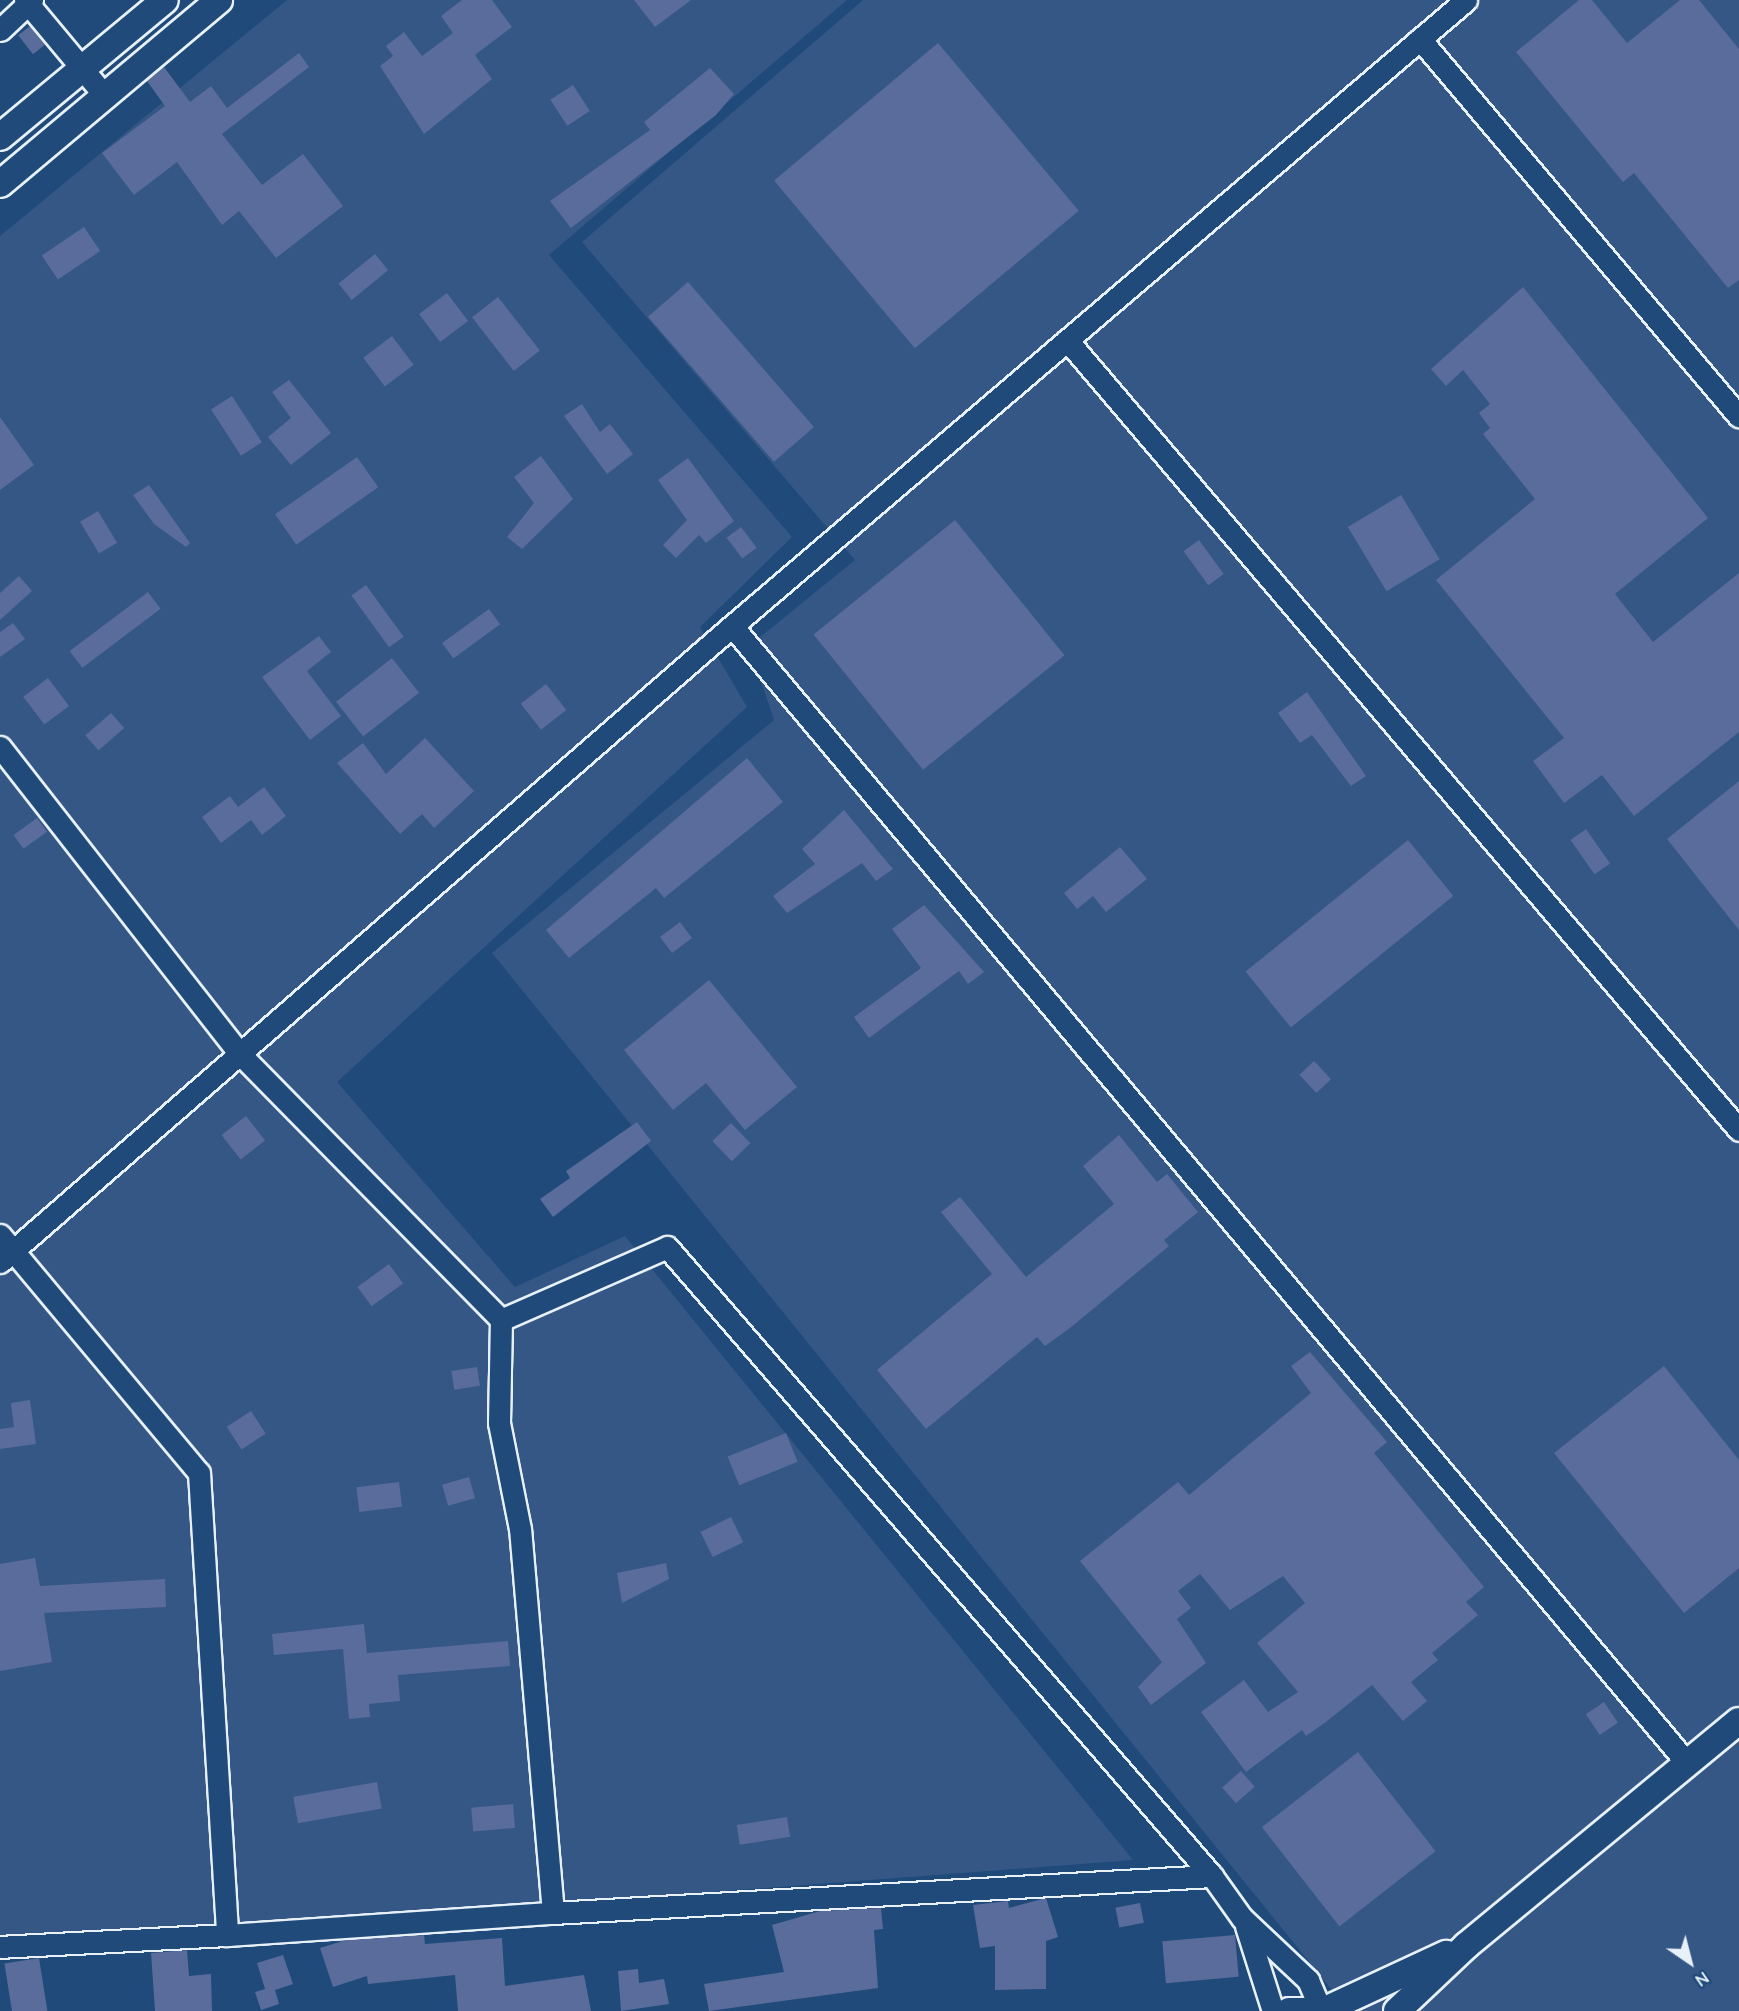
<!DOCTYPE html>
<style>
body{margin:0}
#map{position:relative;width:1739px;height:2011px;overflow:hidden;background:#1f4a7a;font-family:"Comic Neue",sans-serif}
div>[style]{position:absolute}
.built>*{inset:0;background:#345786}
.building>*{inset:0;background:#596c9b;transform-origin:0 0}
.roads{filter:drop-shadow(2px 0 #e8f1f8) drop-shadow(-2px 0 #e8f1f8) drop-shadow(0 2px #e8f1f8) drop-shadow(0 -2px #e8f1f8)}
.minor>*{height:21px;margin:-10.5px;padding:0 10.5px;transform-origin:10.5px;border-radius:10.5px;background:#1f4a7a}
.tertiary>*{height:26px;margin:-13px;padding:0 13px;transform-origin:13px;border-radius:13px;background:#1f4a7a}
span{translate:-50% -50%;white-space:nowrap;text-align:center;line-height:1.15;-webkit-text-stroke:5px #1f4a7a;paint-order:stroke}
.north{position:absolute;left:1655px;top:1927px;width:70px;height:70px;-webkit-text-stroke:5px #1f4a7a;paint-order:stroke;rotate:145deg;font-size:19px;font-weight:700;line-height:28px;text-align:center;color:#e8f1f8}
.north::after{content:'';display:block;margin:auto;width:24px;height:32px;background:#e8f1f8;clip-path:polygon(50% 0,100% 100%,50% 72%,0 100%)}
</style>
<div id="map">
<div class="built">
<div style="clip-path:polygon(287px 0,847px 0,549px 255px,792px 537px,700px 627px,747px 707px,337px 1082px,515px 1287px,625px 1236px,1133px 1860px,0 1946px,0 236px)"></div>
<div style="clip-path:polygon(863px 0,1739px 0,1739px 2011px,1349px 2011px,492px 953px,774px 720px,749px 646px,855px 560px,582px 242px)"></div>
</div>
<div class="building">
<div style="clip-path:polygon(462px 0,492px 0,512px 27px,475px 55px,492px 79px,424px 134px,380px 66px,393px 56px,386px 46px,404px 32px,422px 56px,453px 33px,441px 16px)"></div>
<div style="clip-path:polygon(634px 0,691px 0,655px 27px)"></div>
<div style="clip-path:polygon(1579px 0,1592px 0,1627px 43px,1680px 0,1699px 0,1739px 49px,1739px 280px,1728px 288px,1634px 173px,1623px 182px,1516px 52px)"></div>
<div style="left:30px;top:26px;width:24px;height:15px;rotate:52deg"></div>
<div style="left:938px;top:43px;width:219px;height:214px;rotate:50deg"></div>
<div style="clip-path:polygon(299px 53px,309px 67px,222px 134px,262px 185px,303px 154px,343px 206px,276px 258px,239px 211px,222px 225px,177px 162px,134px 195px,102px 153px,165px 106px,147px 81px,164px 67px,190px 102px,211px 86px,227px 108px)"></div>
<div style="clip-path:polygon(710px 68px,734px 94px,716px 115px,571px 228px,550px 201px,650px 130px,644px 122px)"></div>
<div style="left:573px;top:85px;width:31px;height:27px;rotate:57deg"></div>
<div style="left:84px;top:227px;width:29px;height:51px;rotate:56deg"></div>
<div style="left:375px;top:254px;width:21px;height:47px;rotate:51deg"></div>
<div style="left:688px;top:282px;width:192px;height:53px;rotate:49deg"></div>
<div style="clip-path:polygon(1523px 287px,1708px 518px,1615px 594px,1653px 642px,1739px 573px,1739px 732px,1634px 816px,1602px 775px,1564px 803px,1533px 761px,1564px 738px,1436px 580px,1535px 499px,1483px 434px,1490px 428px,1479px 413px,1490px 404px,1463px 370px,1446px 386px,1431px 369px)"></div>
<div style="left:447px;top:293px;width:35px;height:35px;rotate:53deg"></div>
<div style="left:498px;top:297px;width:68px;height:33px;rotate:52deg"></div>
<div style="left:392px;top:336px;width:36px;height:36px;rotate:53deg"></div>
<div style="clip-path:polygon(289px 380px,331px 433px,291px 465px,268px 437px,291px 418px,272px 392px)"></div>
<div style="left:232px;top:396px;width:55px;height:25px;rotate:57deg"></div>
<div style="clip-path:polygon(582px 404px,600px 432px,610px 424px,633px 454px,607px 474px,564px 416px)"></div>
<div style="clip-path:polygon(0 417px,34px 465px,0 490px)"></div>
<div style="clip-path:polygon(541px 456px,573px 499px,522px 549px,507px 537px,534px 503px,514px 477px)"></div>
<div style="left:357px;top:457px;width:37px;height:100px;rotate:55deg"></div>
<div style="clip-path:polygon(688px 458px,734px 521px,706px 543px,699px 535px,676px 558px,663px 545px,687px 520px,658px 480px)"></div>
<div style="clip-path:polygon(149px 485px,190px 543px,186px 547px,154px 524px,133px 495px)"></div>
<div style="left:1401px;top:495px;width:75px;height:62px;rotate:59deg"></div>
<div style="left:98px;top:511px;width:37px;height:21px;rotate:59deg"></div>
<div style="left:955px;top:520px;width:174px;height:182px;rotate:51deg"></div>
<div style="left:741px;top:527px;width:26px;height:18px;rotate:53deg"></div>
<div style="left:1199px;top:540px;width:42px;height:19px;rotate:54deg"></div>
<div style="clip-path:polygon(19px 576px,32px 591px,0 620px,0 593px)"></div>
<div style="left:366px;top:585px;width:64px;height:18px;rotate:54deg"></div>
<div style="left:148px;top:592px;width:21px;height:98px;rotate:53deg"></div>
<div style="left:489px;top:609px;width:19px;height:58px;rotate:54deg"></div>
<div style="clip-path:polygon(13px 623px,25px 639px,0 657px,0 632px)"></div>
<div style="clip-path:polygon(319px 636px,331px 652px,307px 671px,341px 716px,310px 740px,262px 677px)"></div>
<div style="left:392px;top:658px;width:44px;height:71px;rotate:52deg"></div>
<div style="left:48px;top:678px;width:35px;height:31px;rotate:53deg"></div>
<div style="left:546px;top:684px;width:33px;height:32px;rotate:52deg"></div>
<div style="clip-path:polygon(1307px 692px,1366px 776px,1351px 786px,1312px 735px,1300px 743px,1278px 713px)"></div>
<div style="left:111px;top:713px;width:20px;height:34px;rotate:49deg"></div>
<div style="clip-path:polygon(425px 738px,474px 791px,434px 828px,422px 814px,400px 834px,337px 763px,363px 743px,386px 774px)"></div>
<div style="clip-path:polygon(747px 758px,783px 802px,664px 898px,656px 888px,569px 958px,546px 930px)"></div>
<div style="clip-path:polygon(1739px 781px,1739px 930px,1667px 839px)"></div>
<div style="clip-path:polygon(264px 787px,286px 816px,262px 835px,251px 820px,221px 843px,202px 817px,230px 796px,238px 807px)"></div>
<div style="clip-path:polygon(844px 810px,893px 869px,876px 881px,862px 863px,787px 913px,773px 896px,815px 864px,802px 849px)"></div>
<div style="left:37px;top:818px;width:17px;height:29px;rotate:54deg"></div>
<div style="left:1586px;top:829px;width:42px;height:19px;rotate:55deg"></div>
<div style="left:1408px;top:840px;width:72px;height:209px;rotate:51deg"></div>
<div style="clip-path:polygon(1120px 847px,1147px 879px,1106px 912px,1093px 896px,1077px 909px,1064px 893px)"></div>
<div style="clip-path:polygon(924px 905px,984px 972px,968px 984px,959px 971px,869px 1038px,854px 1017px,921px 968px,892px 929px)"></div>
<div style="left:680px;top:922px;width:20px;height:25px;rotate:53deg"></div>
<div style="clip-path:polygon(709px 980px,797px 1087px,745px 1130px,706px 1083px,673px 1110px,624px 1050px)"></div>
<div style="left:1314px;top:1061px;width:25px;height:20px;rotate:47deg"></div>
<div style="left:246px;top:1116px;width:31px;height:31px;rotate:52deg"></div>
<div style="clip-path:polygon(637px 1122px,651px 1141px,553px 1217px,540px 1199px,570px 1178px,566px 1171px)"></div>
<div style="left:731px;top:1123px;width:28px;height:26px;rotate:46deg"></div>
<div style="clip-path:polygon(1119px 1135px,1157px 1182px,1167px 1174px,1198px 1212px,1164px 1240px,1169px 1246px,1070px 1328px,1045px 1346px,1037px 1337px,926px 1429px,877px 1370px,992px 1274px,941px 1212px,960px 1197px,1026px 1277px,1114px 1204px,1083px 1166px)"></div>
<div style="left:389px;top:1264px;width:24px;height:39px;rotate:54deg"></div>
<div style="clip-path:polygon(1310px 1352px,1387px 1442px,1374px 1453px,1484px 1587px,1466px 1602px,1478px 1615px,1432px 1653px,1438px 1660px,1411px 1682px,1427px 1701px,1403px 1721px,1372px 1685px,1326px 1722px,1306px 1736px,1302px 1730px,1246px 1772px,1201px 1712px,1244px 1680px,1268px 1712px,1298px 1692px,1257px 1643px,1305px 1603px,1283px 1576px,1230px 1610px,1200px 1574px,1178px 1591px,1191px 1608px,1177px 1619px,1206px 1663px,1151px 1705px,1138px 1687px,1162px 1662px,1080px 1561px,1178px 1482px,1189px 1495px,1311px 1393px,1291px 1366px)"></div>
<div style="clip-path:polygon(1664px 1366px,1739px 1460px,1739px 1568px,1684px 1613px,1554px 1453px)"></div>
<div style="left:477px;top:1367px;width:19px;height:26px;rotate:81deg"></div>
<div style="clip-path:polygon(30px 1400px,36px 1444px,0 1449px,0 1429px,14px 1427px,11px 1403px)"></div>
<div style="left:251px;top:1411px;width:27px;height:29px;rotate:57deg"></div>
<div style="left:786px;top:1433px;width:31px;height:63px;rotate:68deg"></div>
<div style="left:469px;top:1477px;width:22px;height:28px;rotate:74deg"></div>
<div style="left:399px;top:1482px;width:25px;height:43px;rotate:83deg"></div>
<div style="left:731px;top:1517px;width:28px;height:34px;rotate:64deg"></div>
<div style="clip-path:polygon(35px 1558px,40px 1586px,165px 1579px,166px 1607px,44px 1613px,52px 1662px,0 1671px,0 1564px)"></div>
<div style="clip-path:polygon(666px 1563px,669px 1579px,622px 1603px,617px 1573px)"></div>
<div style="clip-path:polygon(364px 1624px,367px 1653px,508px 1641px,510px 1666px,398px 1675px,400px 1701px,369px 1704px,370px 1717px,349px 1719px,343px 1649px,274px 1655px,272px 1634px)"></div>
<div style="left:1604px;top:1702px;width:25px;height:22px;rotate:56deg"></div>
<div style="left:1358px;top:1752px;width:126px;height:122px;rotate:52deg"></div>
<div style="left:1241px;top:1771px;width:21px;height:25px;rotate:49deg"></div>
<div style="left:377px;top:1782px;width:27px;height:85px;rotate:80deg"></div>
<div style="left:513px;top:1804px;width:24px;height:42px;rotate:85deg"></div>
<div style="left:787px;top:1817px;width:20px;height:51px;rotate:81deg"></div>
<div style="clip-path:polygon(1046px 1898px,1058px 1937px,1046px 1941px,1046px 1989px,995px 1990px,995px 1946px,980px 1948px,973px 1905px,1008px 1901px,1009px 1908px)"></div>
<div style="left:1140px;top:1903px;width:20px;height:25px;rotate:79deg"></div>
<div style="clip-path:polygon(881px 1908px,883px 1929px,874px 1930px,878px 1988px,709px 2011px,704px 1984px,784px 1972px,772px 1925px,820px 1911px)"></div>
<div style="clip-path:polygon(424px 1935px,425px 1944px,502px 1938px,505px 1986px,584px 1975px,591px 2011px,458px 2011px,455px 1975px,368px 1984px,367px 1976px,333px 1987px,320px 1948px,346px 1940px)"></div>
<div style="left:1235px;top:1935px;width:42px;height:73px;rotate:85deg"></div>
<div style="clip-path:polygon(187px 1950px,189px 1976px,211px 1974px,212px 2011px,155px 2011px,151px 1953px)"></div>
<div style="clip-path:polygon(283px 1955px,293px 1984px,275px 1990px,279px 2004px,261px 2010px,255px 1992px,265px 1989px,257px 1963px)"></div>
<div style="left:39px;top:1958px;width:54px;height:35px;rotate:81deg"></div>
<div style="clip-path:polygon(638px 1969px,639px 1983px,664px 1979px,669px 2004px,621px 2011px,618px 1971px)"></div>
</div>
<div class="roads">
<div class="minor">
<div style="left:25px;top:0;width:125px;rotate:50.2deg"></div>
<div style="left:1466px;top:0;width:965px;rotate:139.54deg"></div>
<div style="left:732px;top:626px;width:1486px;rotate:49.97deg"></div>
<div style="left:0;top:30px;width:44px;rotate:-43.2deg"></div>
<div style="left:1420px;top:39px;width:494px;rotate:49.8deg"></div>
<div style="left:1067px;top:340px;width:1037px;rotate:49.61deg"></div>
<div style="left:0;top:747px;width:388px;rotate:52deg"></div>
<div style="left:239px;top:1053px;width:374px;rotate:45.5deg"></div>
<div style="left:0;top:1235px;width:310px;rotate:50.1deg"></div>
<div style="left:199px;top:1473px;width:463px;rotate:86.5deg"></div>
<div style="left:227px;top:1935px;width:227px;rotate:177deg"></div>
<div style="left:0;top:1262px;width:970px;rotate:-40.99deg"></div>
<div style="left:1212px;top:1876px;width:660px;rotate:176.79deg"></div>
<div style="left:553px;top:1913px;width:385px;rotate:-94.9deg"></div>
<div style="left:520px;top:1529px;width:108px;rotate:-101.2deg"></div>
<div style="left:499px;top:1423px;width:103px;rotate:-88.9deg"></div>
<div style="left:501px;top:1320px;width:181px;rotate:-23.7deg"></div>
<div style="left:667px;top:1247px;width:832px;rotate:49.09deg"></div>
<div style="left:1212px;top:1876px;width:52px;rotate:54.5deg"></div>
<div style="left:1242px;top:1918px;width:91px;rotate:43.2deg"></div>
<div style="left:1308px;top:1980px;width:33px;rotate:67deg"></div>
<div style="left:1246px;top:1926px;width:89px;rotate:72.4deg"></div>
<div style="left:227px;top:1935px;width:327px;rotate:-3.9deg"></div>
</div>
<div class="tertiary">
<div style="left:0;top:137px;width:214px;rotate:-39.7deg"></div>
<div style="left:0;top:184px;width:286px;rotate:-40deg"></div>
<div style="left:1289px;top:2011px;width:34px"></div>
<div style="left:1323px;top:2011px;width:136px;rotate:-24.9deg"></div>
<div style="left:1397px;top:2011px;width:96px;rotate:-43.3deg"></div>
<div style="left:1467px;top:1945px;width:352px;rotate:-39.5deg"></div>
</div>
</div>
<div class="north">N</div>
</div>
